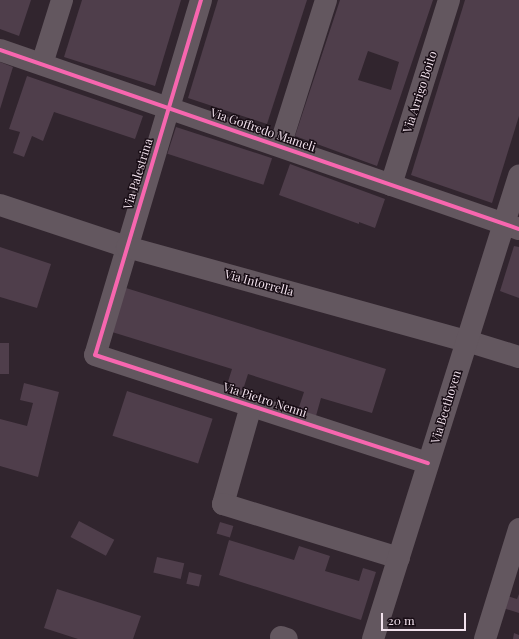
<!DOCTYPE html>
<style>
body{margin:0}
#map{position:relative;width:519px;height:639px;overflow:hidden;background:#31252e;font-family:"Playfair Display",serif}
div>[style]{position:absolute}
.building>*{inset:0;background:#4f3e4b;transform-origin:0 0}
.street>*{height:22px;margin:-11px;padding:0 11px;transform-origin:11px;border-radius:11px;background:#63575f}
.cycleway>*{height:4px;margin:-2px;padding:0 2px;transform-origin:2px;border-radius:2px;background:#f766af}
span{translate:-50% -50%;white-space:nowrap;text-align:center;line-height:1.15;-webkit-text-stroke:3px #180d15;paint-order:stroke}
.street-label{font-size:12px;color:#f2e2ed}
.scale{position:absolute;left:381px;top:613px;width:85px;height:18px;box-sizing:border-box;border:2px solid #f2e2ed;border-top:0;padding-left:5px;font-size:12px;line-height:14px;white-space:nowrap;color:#f2e2ed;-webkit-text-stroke:3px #180d15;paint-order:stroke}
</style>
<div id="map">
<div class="building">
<div style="clip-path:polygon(0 0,31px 0,19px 36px,0 29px)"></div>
<div style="clip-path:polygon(82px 0,181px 0,155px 86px,64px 57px)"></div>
<div style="clip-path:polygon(218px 0,307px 0,267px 124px,188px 98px)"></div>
<div style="clip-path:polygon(evenodd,340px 0,433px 0,377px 166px,295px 136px,340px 0,368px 51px,399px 62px,391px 90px,358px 80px,368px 51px)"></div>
<div style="clip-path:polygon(465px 0,519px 0,519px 116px,492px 203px,411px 175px)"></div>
<div style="clip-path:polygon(0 62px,13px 67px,0 109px)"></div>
<div style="clip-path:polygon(27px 76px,143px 116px,135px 139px,54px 112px,43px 141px,32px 136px,24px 157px,13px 153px,20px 132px,9px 129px)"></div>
<div style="left:176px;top:127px;width:101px;height:28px;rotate:18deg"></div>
<div style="clip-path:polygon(290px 164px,385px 199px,375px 228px,359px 222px,359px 224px,279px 195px)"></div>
<div style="clip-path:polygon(514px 246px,519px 247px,519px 298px,500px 291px)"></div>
<div style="clip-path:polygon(0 247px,51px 264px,37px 308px,0 297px)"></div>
<div style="clip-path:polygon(126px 288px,386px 369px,372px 413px,321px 398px,316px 416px,298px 410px,304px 392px,248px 374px,242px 393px,226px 388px,232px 369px,112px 332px)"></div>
<div style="left:0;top:343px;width:9px;height:31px"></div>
<div style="clip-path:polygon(24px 383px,59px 392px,38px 477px,0 466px,0 419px,27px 426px,33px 403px,20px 400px)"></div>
<div style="left:127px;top:391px;width:90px;height:47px;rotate:18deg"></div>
<div style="left:79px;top:521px;width:40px;height:18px;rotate:28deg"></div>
<div style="left:220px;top:522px;width:14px;height:12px;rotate:17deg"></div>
<div style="clip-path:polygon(229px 540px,294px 560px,299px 546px,330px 556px,325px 571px,359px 581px,363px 568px,376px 572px,361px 620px,219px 575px)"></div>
<div style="left:157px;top:557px;width:28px;height:16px;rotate:13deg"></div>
<div style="left:189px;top:572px;width:13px;height:12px;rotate:13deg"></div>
<div style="clip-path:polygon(57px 589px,141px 616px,133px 639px,78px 639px,44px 628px)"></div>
<div style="clip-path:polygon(519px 594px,519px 613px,503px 608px,507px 596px,517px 599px)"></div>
<div style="clip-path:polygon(514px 633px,519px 635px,519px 639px,513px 639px)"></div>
</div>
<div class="street">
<div style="left:201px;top:0;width:370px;rotate:106.6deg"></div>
<div style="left:95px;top:355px;width:350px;rotate:18deg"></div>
<div style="left:0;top:50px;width:549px;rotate:19.03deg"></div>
<div style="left:42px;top:64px;width:67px;rotate:-72.6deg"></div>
<div style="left:280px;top:146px;width:153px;rotate:-72.5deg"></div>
<div style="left:391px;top:185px;width:194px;rotate:-72.6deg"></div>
<div style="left:0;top:205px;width:134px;rotate:18.3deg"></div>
<div style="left:127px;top:247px;width:353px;rotate:15.5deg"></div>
<div style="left:467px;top:341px;width:54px;rotate:17.1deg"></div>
<div style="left:251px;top:406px;width:102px;rotate:105.9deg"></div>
<div style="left:223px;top:504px;width:184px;rotate:17.1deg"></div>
<div style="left:281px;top:637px;width:6px;rotate:18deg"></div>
<div style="left:373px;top:639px;width:486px;rotate:-72.5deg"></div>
<div style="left:485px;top:639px;width:115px;rotate:-72.8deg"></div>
</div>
<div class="cycleway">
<div style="left:201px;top:0;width:370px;rotate:106.6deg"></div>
<div style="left:95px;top:355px;width:350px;rotate:18deg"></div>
<div style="left:0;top:50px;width:549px;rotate:19.03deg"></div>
</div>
<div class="street-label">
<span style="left:420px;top:92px;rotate:-72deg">Via Arrigo Boito</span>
<span style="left:263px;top:130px;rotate:19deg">Via Goffredo Mameli</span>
<span style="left:138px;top:174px;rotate:-73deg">Via Palestrina</span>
<span style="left:259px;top:283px;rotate:15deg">Via Intorrella</span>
<span style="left:265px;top:400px;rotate:18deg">Via Pietro Nenni</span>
<span style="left:446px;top:407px;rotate:-73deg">Via Beethoven</span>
</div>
<div class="scale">20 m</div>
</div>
